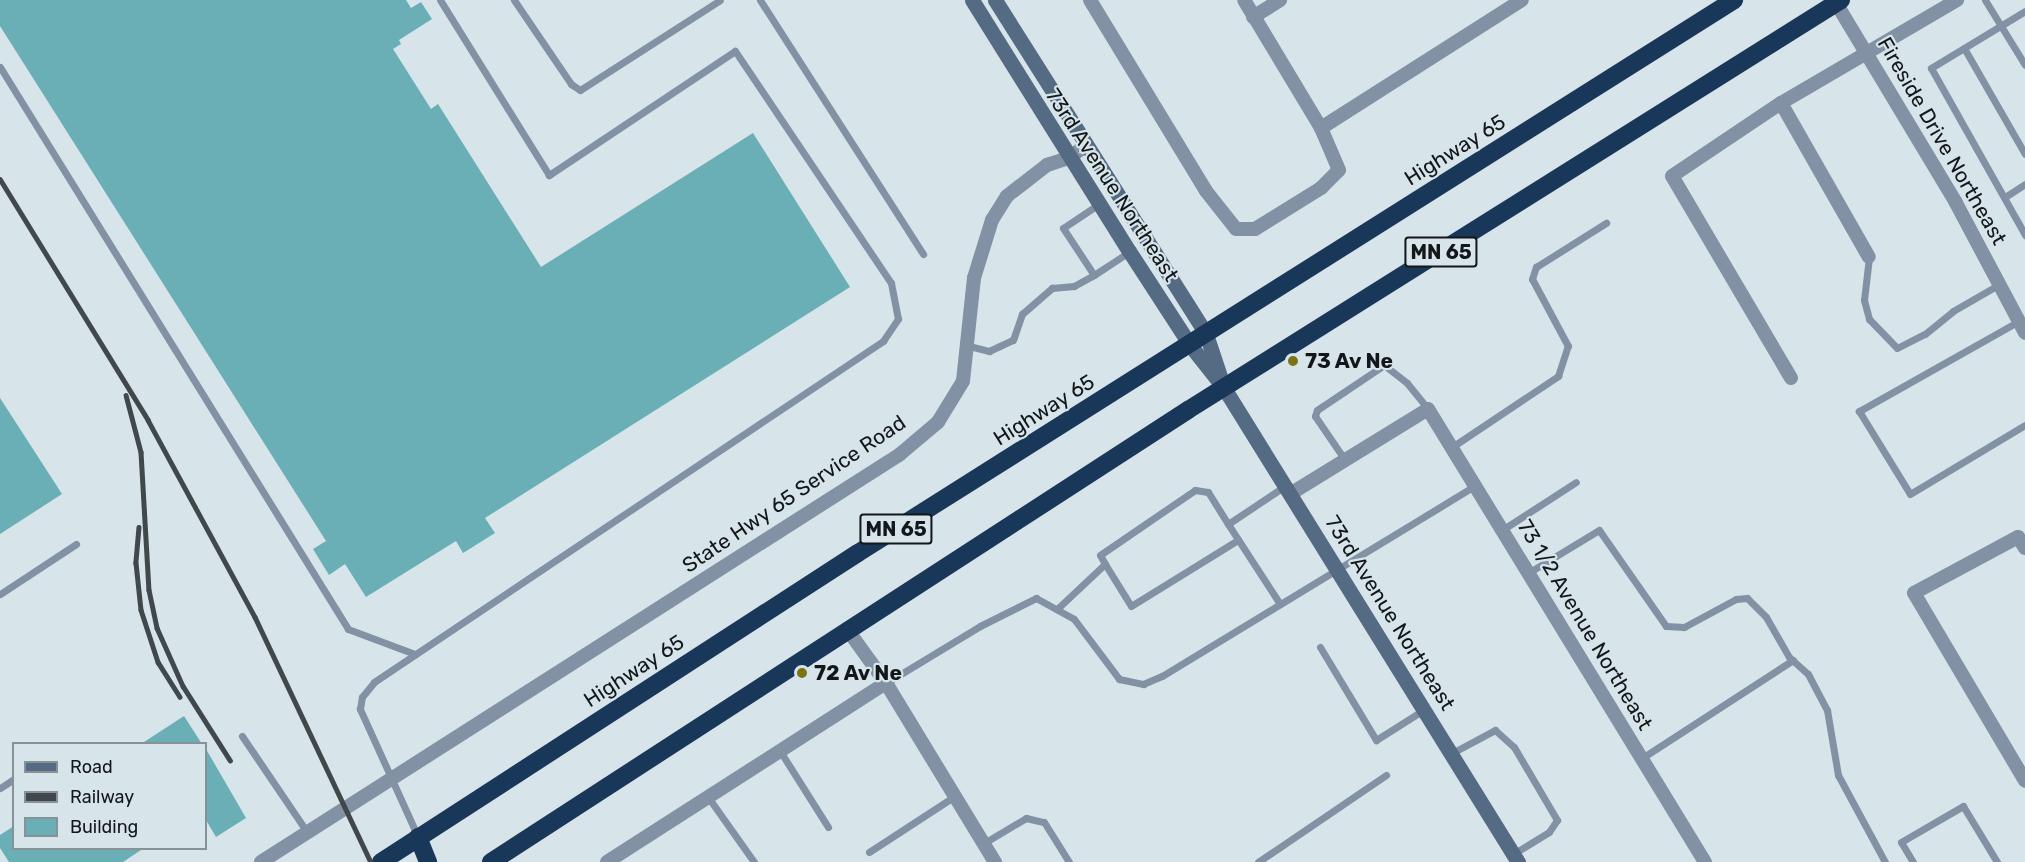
<!DOCTYPE html>
<style>
body{margin:0}
#map{position:relative;width:2025px;height:862px;overflow:hidden;background:#d7e4ea;font-family:Rubik,sans-serif}
div>[style]{position:absolute}
.building>*{inset:0;background:#6aafb5}
.lane>*{height:7px;margin:-3.5px;padding:0 3.5px;transform-origin:3.5px;border-radius:3.5px;background:#8291a3}
.street>*{height:14px;margin:-7px;padding:0 7px;transform-origin:7px;border-radius:7px;background:#8291a3}
.secondary>*{height:15px;margin:-7.5px;padding:0 7.5px;transform-origin:7.5px;border-radius:7.5px;background:#556a83}
.highway>*{height:18px;margin:-9px;padding:0 9px;transform-origin:9px;border-radius:9px;background:#193759}
.rail>*{height:4.5px;margin:-2.25px;padding:0 2.25px;transform-origin:2.25px;border-radius:2.25px;background:#41484b}
.dots>*{width:16px;height:16px;translate:-50% -50%;box-sizing:border-box;border:3px solid #d7e4ea;border-radius:50%}
span{translate:-50% -50%;white-space:nowrap;text-align:center;line-height:1.15;-webkit-text-stroke:4.5px #d7e4ea;paint-order:stroke}
.shield-label span{padding:2px 4px;background:#d7e4ea;border:2px solid;border-radius:4px;-webkit-text-stroke-width:0}
.shield-label{font-size:20px;color:#121719;font-weight:700}
.street-label{font-size:21px;color:#121719}
.poi-label{font-size:21px;color:#121719;font-weight:700}
.left{translate:0 -50%;text-align:left}
.legend{position:absolute;left:12px;top:742px;width:195px;height:108px;box-sizing:border-box;background:#d7e4ea;border:2px solid #889296;margin:0;padding:8px 10px;list-style:none;font-size:18px;color:#121719}
.legend li{display:flex;align-items:center;gap:12px;height:30px}
.legend b{width:30px;border:2px solid #889296}
</style>
<div id="map">
<div class="building">
<i style="clip-path:polygon(0 0,406px 0,411px 8px,421px 2px,432px 19px,399px 40px,401px 44px,393px 49px,431px 109px,438px 104px,541px 267px,753px 133px,850px 287px,485px 518px,495px 533px,463px 553px,456px 541px,366px 597px,345px 564px,329px 575px,313px 549px,326px 541px,0 26px)"></i>
<i style="clip-path:polygon(0 398px,62px 494px,0 534px)"></i>
<i style="clip-path:polygon(184px 716px,202px 744px,141px 744px)"></i>
<i style="clip-path:polygon(206px 749px,246px 818px,216px 837px,206px 820px)"></i>
<i style="clip-path:polygon(14px 826px,14px 848px,144px 848px,123px 862px,9px 862px,0 848px,0 835px)"></i>
</div>
<div class="lane">
<i style="left:514px;top:0;width:102px;rotate:55.8deg"></i>
<i style="left:571px;top:84px;width:11px;rotate:34deg"></i>
<i style="left:580px;top:90px;width:166px;rotate:-32.7deg"></i>
<i style="left:760px;top:0;width:302px;rotate:57.3deg"></i>
<i style="left:1985px;top:0;width:76px;rotate:58.4deg"></i>
<i style="left:2025px;top:11px;width:110px;rotate:148.8deg"></i>
<i style="left:1931px;top:68px;width:192px;rotate:60.6deg"></i>
<i style="left:1964px;top:48px;width:122px;rotate:60.1deg"></i>
<i style="left:0;top:67px;width:661px;rotate:58.23deg"></i>
<i style="left:348px;top:629px;width:72px;rotate:20.5deg"></i>
<i style="left:2005px;top:197px;width:24px;rotate:-33deg"></i>
<i style="left:1099px;top:204px;width:43px;rotate:146.3deg"></i>
<i style="left:1063px;top:228px;width:56px;rotate:56.6deg"></i>
<i style="left:1094px;top:275px;width:42px;rotate:-33.3deg"></i>
<i style="left:1869px;top:257px;width:43px;rotate:96.6deg"></i>
<i style="left:1864px;top:300px;width:20px;rotate:75deg"></i>
<i style="left:1869px;top:319px;width:40px;rotate:46deg"></i>
<i style="left:1897px;top:348px;width:31px;rotate:-27deg"></i>
<i style="left:1925px;top:334px;width:36px;rotate:-39deg"></i>
<i style="left:1953px;top:311px;width:54px;rotate:-29.9deg"></i>
<i style="left:2019px;top:321px;width:184px;rotate:150.6deg"></i>
<i style="left:1859px;top:411px;width:97px;rotate:58.4deg"></i>
<i style="left:1910px;top:494px;width:134px;rotate:-31deg"></i>
<i style="left:969px;top:346px;width:21px;rotate:14deg"></i>
<i style="left:989px;top:351px;width:26px;rotate:-25deg"></i>
<i style="left:1013px;top:340px;width:28px;rotate:-71deg"></i>
<i style="left:1022px;top:314px;width:40px;rotate:-41deg"></i>
<i style="left:1052px;top:288px;width:22px;rotate:-5deg"></i>
<i style="left:1074px;top:286px;width:23px;rotate:-29deg"></i>
<i style="left:1452px;top:447px;width:128px;rotate:-33.8deg"></i>
<i style="left:1558px;top:376px;width:32px;rotate:-72deg"></i>
<i style="left:1568px;top:346px;width:76px;rotate:-118.2deg"></i>
<i style="left:1532px;top:279px;width:13px;rotate:-72deg"></i>
<i style="left:1536px;top:267px;width:83px;rotate:-32.2deg"></i>
<i style="left:1345px;top:460px;width:53px;rotate:-124.3deg"></i>
<i style="left:1315px;top:416px;width:6px;rotate:-72deg"></i>
<i style="left:1317px;top:410px;width:81px;rotate:-33.9deg"></i>
<i style="left:1384px;top:365px;width:29px;rotate:38deg"></i>
<i style="left:1407px;top:383px;width:33px;rotate:51deg"></i>
<i style="left:1502px;top:530px;width:88px;rotate:-33deg"></i>
<i style="left:1105px;top:564px;width:49px;rotate:58.2deg"></i>
<i style="left:1131px;top:606px;width:126px;rotate:-31.7deg"></i>
<i style="left:1528px;top:573px;width:83px;rotate:-31.2deg"></i>
<i style="left:1599px;top:530px;width:117px;rotate:55.1deg"></i>
<i style="left:1666px;top:626px;width:18px;rotate:3deg"></i>
<i style="left:1684px;top:627px;width:59px;rotate:-28.3deg"></i>
<i style="left:1736px;top:599px;width:11px;rotate:-5deg"></i>
<i style="left:1747px;top:598px;width:27px;rotate:45deg"></i>
<i style="left:1766px;top:617px;width:46px;rotate:60.1deg"></i>
<i style="left:1789px;top:657px;width:25px;rotate:42deg"></i>
<i style="left:1808px;top:674px;width:41px;rotate:62.2deg"></i>
<i style="left:1827px;top:710px;width:66px;rotate:80.4deg"></i>
<i style="left:1838px;top:775px;width:99px;rotate:61.6deg"></i>
<i style="left:0;top:594px;width:91px;rotate:-33.3deg"></i>
<i style="left:1280px;top:604px;width:95px;rotate:-123deg"></i>
<i style="left:1228px;top:524px;width:69px;rotate:-33.7deg"></i>
<i style="left:1057px;top:609px;width:66px;rotate:-43.2deg"></i>
<i style="left:1105px;top:564px;width:10px;rotate:-119deg"></i>
<i style="left:1100px;top:555px;width:115px;rotate:-34.4deg"></i>
<i style="left:1195px;top:490px;width:13px;rotate:9deg"></i>
<i style="left:1208px;top:492px;width:38px;rotate:58deg"></i>
<i style="left:1320px;top:647px;width:109px;rotate:58.9deg"></i>
<i style="left:1376px;top:740px;width:58px;rotate:-32.3deg"></i>
<i style="left:886px;top:683px;width:110px;rotate:-31.2deg"></i>
<i style="left:980px;top:626px;width:63px;rotate:-26.6deg"></i>
<i style="left:1036px;top:598px;width:43px;rotate:28.9deg"></i>
<i style="left:1074px;top:619px;width:75px;rotate:53.1deg"></i>
<i style="left:1119px;top:679px;width:25px;rotate:12deg"></i>
<i style="left:1143px;top:684px;width:21px;rotate:-23deg"></i>
<i style="left:1162px;top:676px;width:366px;rotate:-31.3deg"></i>
<i style="left:242px;top:736px;width:116px;rotate:55.9deg"></i>
<i style="left:780px;top:751px;width:90px;rotate:57.7deg"></i>
<i style="left:1452px;top:753px;width:49px;rotate:-28.1deg"></i>
<i style="left:1495px;top:730px;width:25px;rotate:42deg"></i>
<i style="left:1514px;top:747px;width:85px;rotate:59.5deg"></i>
<i style="left:1557px;top:820px;width:14px;rotate:124deg"></i>
<i style="left:1549px;top:832px;width:42px;rotate:148.6deg"></i>
<i style="left:1642px;top:758px;width:180px;rotate:-33deg"></i>
<i style="left:0;top:788px;width:17px;rotate:-33deg"></i>
<i style="left:708px;top:797px;width:80px;rotate:54.7deg"></i>
<i style="left:418px;top:837px;width:141px;rotate:-114.4deg"></i>
<i style="left:360px;top:709px;width:12px;rotate:-81deg"></i>
<i style="left:362px;top:697px;width:19px;rotate:-51deg"></i>
<i style="left:374px;top:682px;width:613px;rotate:-33.82deg"></i>
<i style="left:883px;top:341px;width:27px;rotate:-56deg"></i>
<i style="left:898px;top:319px;width:37px;rotate:-101deg"></i>
<i style="left:891px;top:283px;width:280px;rotate:-123.9deg"></i>
<i style="left:735px;top:51px;width:224px;rotate:146.3deg"></i>
<i style="left:549px;top:175px;width:206px;rotate:-121.9deg"></i>
<i style="left:984px;top:843px;width:49px;rotate:-30.8deg"></i>
<i style="left:1026px;top:818px;width:18px;rotate:13deg"></i>
<i style="left:1044px;top:822px;width:47px;rotate:58deg"></i>
<i style="left:869px;top:852px;width:103px;rotate:-33.1deg"></i>
<i style="left:1258px;top:862px;width:155px;rotate:-34.2deg"></i>
<i style="left:1913px;top:862px;width:23px;rotate:-121deg"></i>
<i style="left:1901px;top:842px;width:72px;rotate:-30.1deg"></i>
<i style="left:1963px;top:806px;width:66px;rotate:58.7deg"></i>
</div>
<div class="street">
<i style="left:1090px;top:0;width:223px;rotate:58.7deg"></i>
<i style="left:1206px;top:191px;width:48px;rotate:51.7deg"></i>
<i style="left:1236px;top:229px;width:19px"></i>
<i style="left:1255px;top:229px;width:78px;rotate:-31.8deg"></i>
<i style="left:1321px;top:188px;width:25px;rotate:-45deg"></i>
<i style="left:1339px;top:170px;width:46px;rotate:-113.2deg"></i>
<i style="left:1321px;top:128px;width:149px;rotate:-121deg"></i>
<i style="left:1836px;top:3px;width:233px;rotate:59deg"></i>
<i style="left:1956px;top:203px;width:147px;rotate:62deg"></i>
<i style="left:1253px;top:17px;width:32px;rotate:-32deg"></i>
<i style="left:1781px;top:103px;width:177px;rotate:60.3deg"></i>
<i style="left:1321px;top:128px;width:238px;rotate:-32.5deg"></i>
<i style="left:1791px;top:378px;width:234px;rotate:-120.5deg"></i>
<i style="left:1672px;top:176px;width:131px;rotate:-33.8deg"></i>
<i style="left:1781px;top:103px;width:204px;rotate:-30.3deg"></i>
<i style="left:1290px;top:494px;width:162px;rotate:-31.6deg"></i>
<i style="left:1428px;top:409px;width:531px;rotate:58.56deg"></i>
<i style="left:2025px;top:548px;width:13px;rotate:-122deg"></i>
<i style="left:2018px;top:537px;width:118px;rotate:151.7deg"></i>
<i style="left:1914px;top:593px;width:218px;rotate:59.4deg"></i>
<i style="left:847px;top:629px;width:67px;rotate:54.2deg"></i>
<i style="left:886px;top:683px;width:210px;rotate:58.7deg"></i>
<i style="left:261px;top:862px;width:757px;rotate:-32.54deg"></i>
<i style="left:899px;top:455px;width:51px;rotate:-40.2deg"></i>
<i style="left:938px;top:422px;width:48px;rotate:-58.6deg"></i>
<i style="left:963px;top:381px;width:104px;rotate:-83.9deg"></i>
<i style="left:974px;top:278px;width:61px;rotate:-72.8deg"></i>
<i style="left:992px;top:220px;width:28px;rotate:-58deg"></i>
<i style="left:1007px;top:196px;width:51px;rotate:-37.8deg"></i>
<i style="left:1047px;top:165px;width:23px;rotate:-18deg"></i>
<i style="left:1069px;top:158px;width:20px;rotate:-37deg"></i>
<i style="left:607px;top:862px;width:331px;rotate:-32.7deg"></i>
</div>
<div class="secondary">
<i style="left:972px;top:0;width:296px;rotate:58deg"></i>
<i style="left:1129px;top:251px;width:112px;rotate:57deg"></i>
<i style="left:1190px;top:345px;width:55px;rotate:51.7deg"></i>
<i style="left:1224px;top:388px;width:558px;rotate:58.19deg"></i>
<i style="left:995px;top:0;width:395px;rotate:57.7deg"></i>
<i style="left:1206px;top:334px;width:44px;rotate:71.6deg"></i>
</div>
<div class="highway">
<i style="left:418px;top:837px;width:27px;rotate:68deg"></i>
<i style="left:381px;top:862px;width:568px;rotate:-32.94deg"></i>
<i style="left:858px;top:553px;width:1036px;rotate:-32.26deg"></i>
<i style="left:491px;top:862px;width:831px;rotate:-32.96deg"></i>
<i style="left:1188px;top:410px;width:771px;rotate:-32.12deg"></i>
</div>
<div class="rail">
<i style="left:0;top:179px;width:283px;rotate:58.4deg"></i>
<i style="left:148px;top:420px;width:224px;rotate:61.5deg"></i>
<i style="left:255px;top:617px;width:271px;rotate:64.7deg"></i>
<i style="left:126px;top:395px;width:59px;rotate:75.3deg"></i>
<i style="left:141px;top:452px;width:138px;rotate:86.7deg"></i>
<i style="left:149px;top:590px;width:39px;rotate:78deg"></i>
<i style="left:157px;top:628px;width:64px;rotate:65.9deg"></i>
<i style="left:183px;top:686px;width:88px;rotate:57.6deg"></i>
<i style="left:139px;top:527px;width:36px;rotate:95deg"></i>
<i style="left:136px;top:563px;width:47px;rotate:83.9deg"></i>
<i style="left:141px;top:610px;width:55px;rotate:71.9deg"></i>
<i style="left:158px;top:662px;width:41px;rotate:57.8deg"></i>
</div>
<div class="dots">
<i style="left:1293px;top:361px;background:#7c7315"></i>
<i style="left:802px;top:673px;background:#7c7315"></i>
</div>
<div class="shield-label">
<span style="left:1441px;top:252px">MN 65</span>
<span style="left:896px;top:529px">MN 65</span>
</div>
<div class="street-label">
<span style="left:1942px;top:141px;rotate:60deg">Fireside Drive Northeast</span>
<span style="left:1455px;top:150px;rotate:-32deg">Highway 65</span>
<span style="left:1112px;top:185px;rotate:57deg">73rd Avenue Northeast</span>
<span style="left:1044px;top:410px;rotate:-32deg">Highway 65</span>
<span style="left:794px;top:494px;rotate:-34deg">State Hwy 65 Service Road</span>
<span style="left:1390px;top:613px;rotate:58deg">73rd Avenue Northeast</span>
<span style="left:1585px;top:625px;rotate:59deg">73 1/2 Avenue Northeast</span>
<span style="left:634px;top:671px;rotate:-33deg">Highway 65</span>
</div>
<div class="poi-label">
<span class="left" style="left:1305px;top:361px">73 Av Ne</span>
<span class="left" style="left:814px;top:673px">72 Av Ne</span>
</div>
<ul class="legend">
<li><b style="height:8px;background:#556a83"></b>Road</li>
<li><b style="height:8px;background:#41484b"></b>Railway</li>
<li><b style="height:16px;background:#6aafb5"></b>Building</li>
</ul>
</div>
